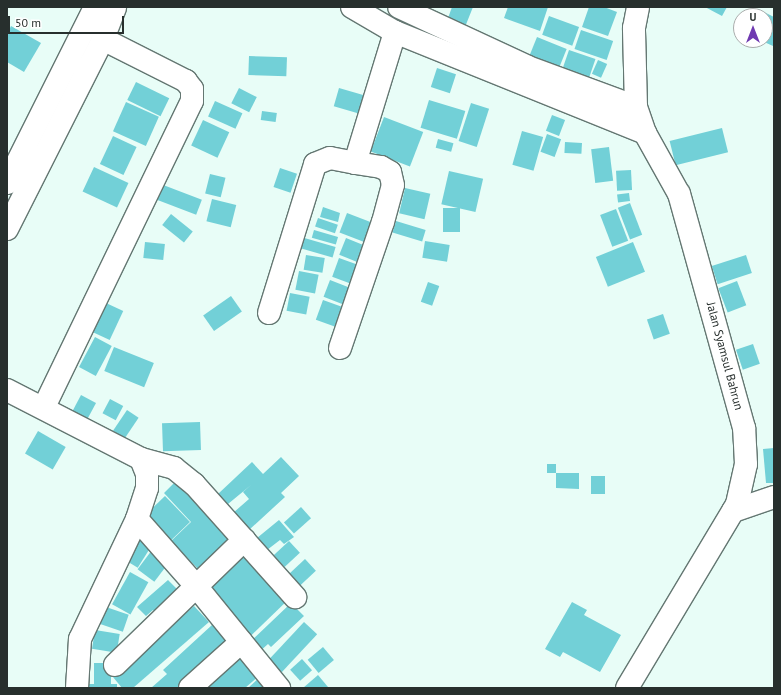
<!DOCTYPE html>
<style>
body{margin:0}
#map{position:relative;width:781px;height:695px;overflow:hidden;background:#e8fdf7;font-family:"PT Sans",sans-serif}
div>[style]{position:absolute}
.building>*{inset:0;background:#72d0d7;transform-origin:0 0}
.roads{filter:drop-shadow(1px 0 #647772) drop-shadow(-1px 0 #647772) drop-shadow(0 1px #647772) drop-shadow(0 -1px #647772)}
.minor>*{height:22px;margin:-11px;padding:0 11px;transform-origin:11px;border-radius:11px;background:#fff}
span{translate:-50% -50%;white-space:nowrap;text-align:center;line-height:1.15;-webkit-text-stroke:3px #fff;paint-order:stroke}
.street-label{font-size:12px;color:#272f2d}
.frame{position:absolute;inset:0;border:8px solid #272f2d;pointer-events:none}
.north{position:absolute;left:733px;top:8px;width:40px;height:40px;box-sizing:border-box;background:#fff;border:1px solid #a9acab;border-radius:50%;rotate:0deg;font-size:11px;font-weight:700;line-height:16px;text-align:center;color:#272f2d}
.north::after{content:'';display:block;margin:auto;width:14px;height:18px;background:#6f3ab1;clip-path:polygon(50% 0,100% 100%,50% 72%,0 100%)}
.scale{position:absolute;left:8px;top:16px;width:116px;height:18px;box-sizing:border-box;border:2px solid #272f2d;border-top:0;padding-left:5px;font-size:12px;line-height:14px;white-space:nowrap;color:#272f2d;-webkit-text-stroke:3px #fff;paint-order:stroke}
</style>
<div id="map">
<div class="building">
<i style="clip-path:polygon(452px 7px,473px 7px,465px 27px,447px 21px)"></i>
<i style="clip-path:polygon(508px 7px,548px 7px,540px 31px,504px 18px)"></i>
<i style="clip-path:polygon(589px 7px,604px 7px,617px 12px,608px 36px,582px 27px)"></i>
<i style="clip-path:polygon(705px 7px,727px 7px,722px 16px)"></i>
<i style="clip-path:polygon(758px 9px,774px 17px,773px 46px,760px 40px,765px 40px,765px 16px,754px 16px)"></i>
<i style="left:549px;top:16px;width:32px;height:20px;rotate:20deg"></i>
<i style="clip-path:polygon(11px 26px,41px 43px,24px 72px,7px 62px,7px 34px)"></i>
<i style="left:581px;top:30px;width:34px;height:20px;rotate:19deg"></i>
<i style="left:537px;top:37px;width:32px;height:25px;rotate:22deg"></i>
<i style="left:569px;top:50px;width:28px;height:26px;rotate:19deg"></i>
<i style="left:249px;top:56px;width:38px;height:19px;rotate:2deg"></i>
<i style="left:598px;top:60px;width:10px;height:15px;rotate:24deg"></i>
<i style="left:437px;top:68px;width:20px;height:20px;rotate:18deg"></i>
<i style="left:136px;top:82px;width:37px;height:20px;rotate:26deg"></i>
<i style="left:239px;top:88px;width:20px;height:17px;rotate:27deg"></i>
<i style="left:339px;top:88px;width:26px;height:19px;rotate:16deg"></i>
<i style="left:429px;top:100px;width:38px;height:29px;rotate:17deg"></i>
<i style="left:215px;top:101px;width:30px;height:17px;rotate:24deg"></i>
<i style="left:126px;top:102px;width:36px;height:32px;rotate:24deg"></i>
<i style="left:471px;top:103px;width:19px;height:40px;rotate:18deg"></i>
<i style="left:262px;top:111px;width:15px;height:9px;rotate:8deg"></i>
<i style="left:552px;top:115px;width:14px;height:17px;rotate:21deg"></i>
<i style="left:384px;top:117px;width:42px;height:37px;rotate:21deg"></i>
<i style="left:203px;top:120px;width:29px;height:28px;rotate:25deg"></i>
<i style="left:722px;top:128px;width:25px;height:54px;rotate:76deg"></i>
<i style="left:522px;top:131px;width:22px;height:35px;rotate:16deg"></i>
<i style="left:547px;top:134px;width:15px;height:19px;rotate:20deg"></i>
<i style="left:113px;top:136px;width:26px;height:31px;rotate:25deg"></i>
<i style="left:438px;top:139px;width:16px;height:9px;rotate:15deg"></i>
<i style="left:565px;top:142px;width:17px;height:11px;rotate:3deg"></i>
<i style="left:609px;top:147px;width:34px;height:18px;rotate:83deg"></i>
<i style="left:94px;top:167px;width:38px;height:27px;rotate:25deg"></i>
<i style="left:280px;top:168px;width:18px;height:20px;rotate:19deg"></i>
<i style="left:631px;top:170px;width:20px;height:15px;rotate:87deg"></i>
<i style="left:449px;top:171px;width:35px;height:34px;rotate:13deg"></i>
<i style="left:210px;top:174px;width:16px;height:20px;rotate:14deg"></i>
<i style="left:158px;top:183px;width:47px;height:16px;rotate:21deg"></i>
<i style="left:405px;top:188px;width:26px;height:26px;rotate:13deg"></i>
<i style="left:629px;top:193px;width:8px;height:12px;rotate:83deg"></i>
<i style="left:212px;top:199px;width:25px;height:23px;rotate:14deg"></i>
<i style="left:630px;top:203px;width:34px;height:13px;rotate:69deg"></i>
<i style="clip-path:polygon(323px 207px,340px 213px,338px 222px,320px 217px)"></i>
<i style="left:443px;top:208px;width:17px;height:24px"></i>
<i style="left:616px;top:209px;width:34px;height:17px;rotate:69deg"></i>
<i style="left:347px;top:213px;width:30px;height:21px;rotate:21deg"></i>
<i style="left:171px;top:214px;width:28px;height:14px;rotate:39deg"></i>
<i style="left:318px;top:218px;width:21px;height:9px;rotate:19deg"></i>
<i style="left:396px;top:221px;width:31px;height:12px;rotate:17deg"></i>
<i style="left:314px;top:230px;width:25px;height:8px;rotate:16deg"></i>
<i style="left:301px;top:237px;width:36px;height:11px;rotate:16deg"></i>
<i style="left:346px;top:238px;width:22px;height:18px;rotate:22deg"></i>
<i style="left:425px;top:241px;width:25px;height:17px;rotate:9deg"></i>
<i style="left:145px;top:242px;width:20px;height:16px;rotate:6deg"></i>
<i style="left:633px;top:242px;width:32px;height:40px;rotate:68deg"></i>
<i style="left:306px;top:255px;width:19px;height:15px;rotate:9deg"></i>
<i style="left:746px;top:255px;width:19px;height:36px;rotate:72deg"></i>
<i style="left:339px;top:258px;width:20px;height:20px;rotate:20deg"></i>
<i style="left:299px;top:271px;width:20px;height:19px;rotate:11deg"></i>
<i style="left:330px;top:280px;width:22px;height:18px;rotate:21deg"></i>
<i style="left:737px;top:281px;width:26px;height:20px;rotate:69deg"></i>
<i style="left:428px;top:282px;width:12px;height:21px;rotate:20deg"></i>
<i style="left:290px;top:293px;width:20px;height:18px;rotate:11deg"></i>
<i style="left:231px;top:296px;width:19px;height:34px;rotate:55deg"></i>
<i style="left:323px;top:300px;width:20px;height:21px;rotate:20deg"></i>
<i style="left:106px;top:303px;width:19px;height:32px;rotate:25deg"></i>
<i style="left:663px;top:314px;width:21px;height:17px;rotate:71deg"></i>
<i style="left:95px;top:337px;width:19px;height:34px;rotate:28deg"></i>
<i style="left:753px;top:344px;width:21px;height:18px;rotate:71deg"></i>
<i style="left:114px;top:347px;width:43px;height:26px;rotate:22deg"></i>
<i style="left:81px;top:395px;width:17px;height:18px;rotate:28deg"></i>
<i style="left:110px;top:399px;width:15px;height:16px;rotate:28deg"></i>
<i style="left:127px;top:410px;width:14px;height:25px;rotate:34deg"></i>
<i style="left:200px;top:422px;width:28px;height:38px;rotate:88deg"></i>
<i style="left:38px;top:431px;width:32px;height:26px;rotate:30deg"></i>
<i style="clip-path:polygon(774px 448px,774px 483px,766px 483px,763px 449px)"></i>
<i style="clip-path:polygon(281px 457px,299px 476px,281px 493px,285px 497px,249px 530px,233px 513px,249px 499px,243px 492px,251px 485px,228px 504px,218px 494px,252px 462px,263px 474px)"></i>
<i style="clip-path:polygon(547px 464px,556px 464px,556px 473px,579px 473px,579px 489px,556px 488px,556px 473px,547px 473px)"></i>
<i style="left:591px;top:476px;width:14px;height:18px"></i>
<i style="clip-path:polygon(177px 480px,239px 541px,204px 575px,171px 541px,191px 522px,164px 493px)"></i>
<i style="left:165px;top:496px;width:36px;height:35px;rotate:46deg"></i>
<i style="left:301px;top:507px;width:15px;height:23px;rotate:48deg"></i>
<i style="clip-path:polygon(279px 520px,294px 537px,284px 544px,280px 540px,267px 550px,257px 538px)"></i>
<i style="left:141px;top:538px;width:13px;height:27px;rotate:32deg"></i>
<i style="left:289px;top:541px;width:16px;height:21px;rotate:47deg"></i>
<i style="left:155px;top:546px;width:21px;height:29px;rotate:37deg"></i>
<i style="left:243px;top:553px;width:65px;height:54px;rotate:46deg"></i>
<i style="left:305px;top:559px;width:16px;height:23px;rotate:47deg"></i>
<i style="left:130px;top:572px;width:21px;height:37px;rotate:29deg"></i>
<i style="clip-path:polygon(168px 580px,181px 593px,158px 615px,153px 610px,146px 616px,137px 607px)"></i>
<i style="clip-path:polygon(572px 602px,587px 610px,584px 615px,621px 635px,600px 672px,563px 652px,560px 657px,545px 649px)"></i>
<i style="clip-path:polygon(291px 603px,304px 616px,271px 647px,268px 644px,258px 653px,248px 644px)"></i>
<i style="clip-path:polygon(194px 606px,209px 622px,133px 688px,122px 688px,113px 677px)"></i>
<i style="left:106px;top:607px;width:24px;height:18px;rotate:19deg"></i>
<i style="left:304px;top:622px;width:18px;height:52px;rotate:43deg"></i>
<i style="clip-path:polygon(212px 625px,227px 642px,182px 688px,151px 688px,167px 674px,163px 670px)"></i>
<i style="left:95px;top:630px;width:25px;height:19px;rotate:9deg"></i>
<i style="left:323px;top:647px;width:17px;height:20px;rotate:50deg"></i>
<i style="clip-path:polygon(241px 654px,259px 676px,245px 688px,200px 688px)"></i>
<i style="left:302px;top:659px;width:15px;height:16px;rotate:48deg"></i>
<i style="clip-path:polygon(94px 663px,111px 663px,111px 684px,117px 684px,117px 688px,85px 688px,85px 684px,94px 684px)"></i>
<i style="clip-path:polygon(318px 675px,328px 687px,303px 688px)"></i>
<i style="clip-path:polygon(260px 677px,271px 688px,248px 688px)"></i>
</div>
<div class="roads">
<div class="minor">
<i style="left:352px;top:7px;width:50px;rotate:30.2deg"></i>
<i style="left:395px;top:32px;width:270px;rotate:22deg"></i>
<i style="left:399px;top:7px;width:142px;rotate:24.9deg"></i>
<i style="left:528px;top:67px;width:115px;rotate:20.3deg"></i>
<i style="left:7px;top:183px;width:197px;rotate:-63.4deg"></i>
<i style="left:7px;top:229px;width:213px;rotate:-63.2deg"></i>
<i style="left:103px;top:39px;width:34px;rotate:-69deg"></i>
<i style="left:269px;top:313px;width:156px;rotate:-72.8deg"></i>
<i style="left:315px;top:164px;width:16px;rotate:-22deg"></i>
<i style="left:330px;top:158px;width:25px;rotate:11deg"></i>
<i style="left:340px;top:348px;width:133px;rotate:-71.2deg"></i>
<i style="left:383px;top:222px;width:38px;rotate:-75deg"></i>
<i style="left:393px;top:185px;width:13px;rotate:-103deg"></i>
<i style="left:390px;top:172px;width:10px;rotate:-151deg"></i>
<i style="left:381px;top:167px;width:26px;rotate:-171deg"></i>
<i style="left:355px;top:163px;width:137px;rotate:-73deg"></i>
<i style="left:7px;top:390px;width:151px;rotate:27.2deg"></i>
<i style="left:141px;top:459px;width:16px;rotate:68deg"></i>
<i style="left:147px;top:474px;width:14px;rotate:90deg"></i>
<i style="left:147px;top:488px;width:33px;rotate:108deg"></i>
<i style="left:137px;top:519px;width:133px;rotate:115.4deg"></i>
<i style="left:80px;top:639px;width:49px;rotate:93.5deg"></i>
<i style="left:44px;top:407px;width:340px;rotate:-64.2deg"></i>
<i style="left:192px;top:101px;width:12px;rotate:-90deg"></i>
<i style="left:192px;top:89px;width:10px;rotate:-127deg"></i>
<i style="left:186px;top:81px;width:93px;rotate:-153.2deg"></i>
<i style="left:141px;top:459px;width:34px;rotate:15deg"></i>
<i style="left:174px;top:468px;width:26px;rotate:39deg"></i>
<i style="left:194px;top:484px;width:152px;rotate:48.2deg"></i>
<i style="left:733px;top:511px;width:43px;rotate:-18.9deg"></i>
<i style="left:137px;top:519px;width:89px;rotate:48.6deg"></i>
<i style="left:196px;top:586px;width:132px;rotate:50.9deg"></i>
<i style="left:115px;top:665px;width:180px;rotate:-44.1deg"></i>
<i style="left:190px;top:688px;width:69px;rotate:-42deg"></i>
<i style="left:627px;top:688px;width:214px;rotate:-59.1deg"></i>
<i style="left:737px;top:504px;width:41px;rotate:-77.3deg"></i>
<i style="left:746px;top:464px;width:36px;rotate:-93deg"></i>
<i style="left:744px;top:428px;width:243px;rotate:-105.5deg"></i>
<i style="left:679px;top:194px;width:70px;rotate:-119.1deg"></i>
<i style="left:645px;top:133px;width:28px;rotate:-109deg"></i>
<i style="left:636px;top:107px;width:79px;rotate:-91.5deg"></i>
<i style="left:634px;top:28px;width:21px;rotate:-79deg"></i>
</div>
</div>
<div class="street-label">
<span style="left:725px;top:356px;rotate:75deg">Jalan Syamsul Bahrun</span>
</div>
<div class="frame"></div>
<div class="north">U</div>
<div class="scale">50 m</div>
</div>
